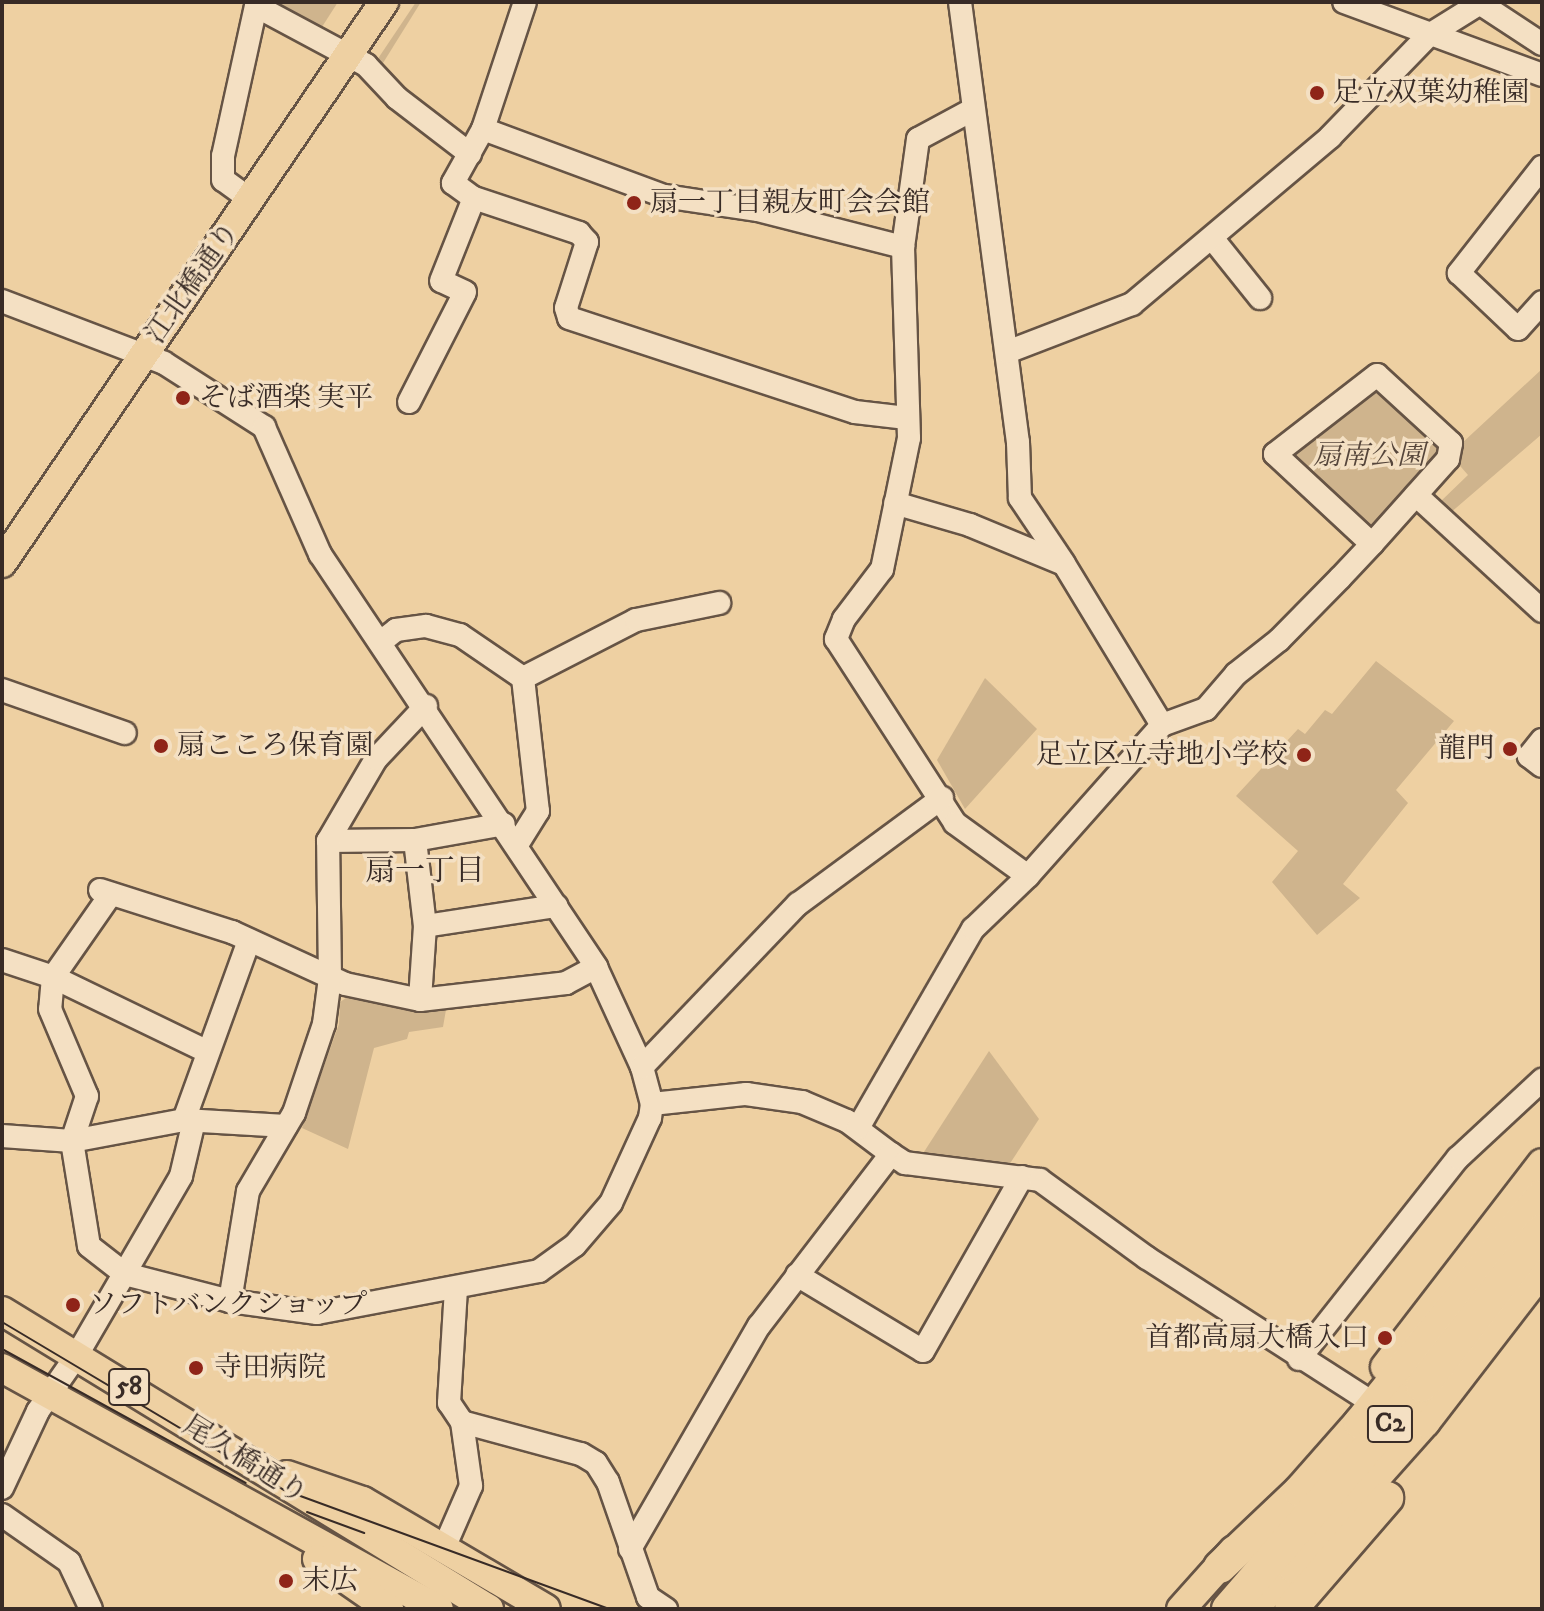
<!DOCTYPE html>
<meta charset="utf-8">
<style>
body{margin:0}
#map{position:relative;width:1544px;height:1611px;overflow:hidden;background:#eed0a2;font-family:"IM FELL DW Pica","Noto Serif JP",serif}
div>[style]{position:absolute}
.green>*{inset:0;background:#cfb48d}
.roads{filter:drop-shadow(2px 0 #665445) drop-shadow(-2px 0 #665445) drop-shadow(0 2px #665445) drop-shadow(0 -2px #665445)}
.minor>*{height:22px;margin:-11px;padding:0 11px;transform-origin:11px;border-radius:11px;background:#f4e0c3}
.major>*{height:28px;margin:-14px;padding:0 14px;transform-origin:14px;border-radius:14px;background:#eed0a2}
.highway>*{height:32px;margin:-16px;padding:0 16px;transform-origin:16px;border-radius:16px;background:#eed0a2}
.tram>*{height:2px;margin:-1px;padding:0 1px;transform-origin:1px;border-radius:1px;background:#382b26}
.dots>*{width:22px;height:22px;translate:-50% -50%;box-sizing:border-box;border:4px solid #f4e0c3;border-radius:50%}
span{translate:-50% -50%;white-space:nowrap;text-align:center;line-height:1.15;-webkit-text-stroke:7px #f4e0c3;paint-order:stroke}
.shield-label span{padding:2px 6px;background:#f4e0c3;border:2px solid;border-radius:6px;-webkit-text-stroke-width:0}
.shield-label{font-size:26px;color:#382b26;font-weight:700}
.poi-label{font-size:28px;color:#382b26}
.left{translate:0 -50%;text-align:left}
.right{translate:-100% -50%;text-align:right}
.street-label{font-size:28px;color:#382b26}
.park-label{font-size:28px;color:#56463b;font-style:italic}
.neighbourhood-label{font-size:30px;color:#382b26}
.frame{position:absolute;inset:0;border:4px solid #382b26;pointer-events:none}
</style>
<div id="map">
<div class="green">
<i style="clip-path:polygon(268px 2px,338px 2px,320px 30px)"></i>
<i style="clip-path:polygon(416px 2px,421px 2px,383px 63px,375px 63px)"></i>
<i style="clip-path:polygon(1542px 369px,1542px 434px,1449px 514px,1439px 503px,1468px 475px,1454px 459px,1461px 444px)"></i>
<i style="clip-path:polygon(1373px 384px,1443px 449px,1372px 530px,1293px 459px,1292px 449px)"></i>
<i style="clip-path:polygon(1376px 661px,1454px 721px,1396px 790px,1408px 803px,1343px 884px,1360px 898px,1317px 935px,1272px 882px,1298px 851px,1236px 796px,1298px 729px,1305px 734px,1325px 710px,1332px 714px)"></i>
<i style="clip-path:polygon(985px 678px,1037px 729px,965px 809px,937px 760px)"></i>
<i style="clip-path:polygon(349px 996px,421px 1010px,447px 1004px,443px 1027px,409px 1032px,407px 1039px,374px 1048px,348px 1149px,302px 1128px,339px 1024px,340px 1002px)"></i>
<i style="clip-path:polygon(989px 1051px,1039px 1119px,1009px 1165px,922px 1155px)"></i>
</div>
<div class="roads">
<div class="minor">
<i style="left:525px;top:2px;width:134px;rotate:108.3deg"></i>
<i style="left:483px;top:129px;width:62px;rotate:119.1deg"></i>
<i style="left:453px;top:183px;width:26px;rotate:36deg"></i>
<i style="left:474px;top:198px;width:111px;rotate:18.4deg"></i>
<i style="left:579px;top:233px;width:12px;rotate:48deg"></i>
<i style="left:587px;top:242px;width:69px;rotate:107.7deg"></i>
<i style="left:566px;top:308px;width:10px;rotate:73deg"></i>
<i style="left:569px;top:318px;width:301px;rotate:18.2deg"></i>
<i style="left:855px;top:412px;width:52px;rotate:6.6deg"></i>
<i style="left:960px;top:2px;width:444px;rotate:82.5deg"></i>
<i style="left:1018px;top:442px;width:56px;rotate:88deg"></i>
<i style="left:1020px;top:498px;width:77px;rotate:56.1deg"></i>
<i style="left:1344px;top:2px;width:211px;rotate:20.2deg"></i>
<i style="left:1481px;top:4px;width:73px;rotate:33.3deg"></i>
<i style="left:256px;top:6px;width:125px;rotate:28.2deg"></i>
<i style="left:366px;top:65px;width:45px;rotate:46.8deg"></i>
<i style="left:397px;top:98px;width:92px;rotate:37.5deg"></i>
<i style="left:972px;top:110px;width:61px;rotate:151.8deg"></i>
<i style="left:918px;top:139px;width:109px;rotate:97.9deg"></i>
<i style="left:903px;top:247px;width:191px;rotate:88.2deg"></i>
<i style="left:909px;top:438px;width:134px;rotate:101.6deg"></i>
<i style="left:882px;top:569px;width:63px;rotate:127.2deg"></i>
<i style="left:844px;top:619px;width:22px;rotate:112deg"></i>
<i style="left:836px;top:639px;width:219px;rotate:57.1deg"></i>
<i style="left:955px;top:823px;width:90px;rotate:36deg"></i>
<i style="left:483px;top:129px;width:193px;rotate:20.3deg"></i>
<i style="left:664px;top:196px;width:95px;rotate:8.5deg"></i>
<i style="left:758px;top:210px;width:150px;rotate:14.3deg"></i>
<i style="left:1542px;top:167px;width:135px;rotate:128.1deg"></i>
<i style="left:1459px;top:273px;width:81px;rotate:43.5deg"></i>
<i style="left:1518px;top:329px;width:36px;rotate:-48deg"></i>
<i style="left:251px;top:200px;width:34px;rotate:-144deg"></i>
<i style="left:223px;top:180px;width:24px;rotate:-90deg"></i>
<i style="left:223px;top:156px;width:158px;rotate:-77.6deg"></i>
<i style="left:1212px;top:238px;width:77px;rotate:51.3deg"></i>
<i style="left:2px;top:301px;width:173px;rotate:20.9deg"></i>
<i style="left:164px;top:363px;width:119px;rotate:32.6deg"></i>
<i style="left:264px;top:427px;width:139px;rotate:66.2deg"></i>
<i style="left:320px;top:554px;width:497px;rotate:56.2deg"></i>
<i style="left:596px;top:967px;width:110px;rotate:65.3deg"></i>
<i style="left:642px;top:1067px;width:38px;rotate:75deg"></i>
<i style="left:652px;top:1104px;width:95px;rotate:-6.1deg"></i>
<i style="left:746px;top:1094px;width:57px;rotate:8.1deg"></i>
<i style="left:802px;top:1102px;width:49px;rotate:22.9deg"></i>
<i style="left:847px;top:1121px;width:55px;rotate:36.9deg"></i>
<i style="left:1007px;top:352px;width:134px;rotate:-21deg"></i>
<i style="left:1132px;top:304px;width:259px;rotate:-40.1deg"></i>
<i style="left:1330px;top:137px;width:142px;rotate:-45.9deg"></i>
<i style="left:1429px;top:35px;width:62px;rotate:-31.9deg"></i>
<i style="left:409px;top:402px;width:123px;rotate:-63deg"></i>
<i style="left:465px;top:292px;width:26px;rotate:-155deg"></i>
<i style="left:441px;top:281px;width:89px;rotate:-68.3deg"></i>
<i style="left:1416px;top:495px;width:171px;rotate:42.6deg"></i>
<i style="left:382px;top:641px;width:18px;rotate:-38deg"></i>
<i style="left:396px;top:630px;width:30px;rotate:-8deg"></i>
<i style="left:426px;top:626px;width:35px;rotate:15deg"></i>
<i style="left:460px;top:635px;width:76px;rotate:34.3deg"></i>
<i style="left:523px;top:678px;width:134px;rotate:83.6deg"></i>
<i style="left:538px;top:811px;width:39px;rotate:122deg"></i>
<i style="left:523px;top:678px;width:127px;rotate:-27.2deg"></i>
<i style="left:636px;top:620px;width:85px;rotate:-11.6deg"></i>
<i style="left:2px;top:690px;width:130px;rotate:19.3deg"></i>
<i style="left:1162px;top:725px;width:47px;rotate:-20deg"></i>
<i style="left:1206px;top:709px;width:46px;rotate:-49.4deg"></i>
<i style="left:1236px;top:674px;width:55px;rotate:-38.3deg"></i>
<i style="left:1279px;top:640px;width:87px;rotate:-45.5deg"></i>
<i style="left:1340px;top:578px;width:47px;rotate:-46.7deg"></i>
<i style="left:1372px;top:544px;width:114px;rotate:-48.2deg"></i>
<i style="left:1448px;top:459px;width:16px;rotate:-79deg"></i>
<i style="left:1451px;top:443px;width:100px;rotate:-137.4deg"></i>
<i style="left:1377px;top:375px;width:129px;rotate:142.2deg"></i>
<i style="left:1275px;top:454px;width:132px;rotate:42.9deg"></i>
<i style="left:1542px;top:740px;width:21px;rotate:129deg"></i>
<i style="left:1529px;top:756px;width:16px;rotate:38deg"></i>
<i style="left:415px;top:840px;width:87px;rotate:83.4deg"></i>
<i style="left:425px;top:926px;width:74px;rotate:93.9deg"></i>
<i style="left:328px;top:841px;width:87px;rotate:-0.7deg"></i>
<i style="left:415px;top:840px;width:90px;rotate:-10.2deg"></i>
<i style="left:100px;top:890px;width:139px;rotate:17.7deg"></i>
<i style="left:232px;top:932px;width:124px;rotate:24.7deg"></i>
<i style="left:345px;top:984px;width:77px;rotate:12deg"></i>
<i style="left:420px;top:1000px;width:147px;rotate:-6.6deg"></i>
<i style="left:566px;top:983px;width:34px;rotate:-28deg"></i>
<i style="left:111px;top:894px;width:101px;rotate:124.9deg"></i>
<i style="left:53px;top:977px;width:32px;rotate:95deg"></i>
<i style="left:50px;top:1009px;width:95px;rotate:67deg"></i>
<i style="left:87px;top:1096px;width:47px;rotate:108.4deg"></i>
<i style="left:72px;top:1141px;width:106px;rotate:80.8deg"></i>
<i style="left:89px;top:1246px;width:46px;rotate:37.9deg"></i>
<i style="left:125px;top:1274px;width:108px;rotate:14.4deg"></i>
<i style="left:230px;top:1301px;width:88px;rotate:7.9deg"></i>
<i style="left:317px;top:1313px;width:226px;rotate:-10.7deg"></i>
<i style="left:539px;top:1271px;width:44px;rotate:-35.8deg"></i>
<i style="left:575px;top:1245px;width:55px;rotate:-49.4deg"></i>
<i style="left:611px;top:1203px;width:94px;rotate:-65.4deg"></i>
<i style="left:650px;top:1118px;width:14px;rotate:-82deg"></i>
<i style="left:425px;top:926px;width:133px;rotate:-8.7deg"></i>
<i style="left:2px;top:960px;width:54px;rotate:18.4deg"></i>
<i style="left:53px;top:977px;width:172px;rotate:25.8deg"></i>
<i style="left:642px;top:1067px;width:226px;rotate:-46.3deg"></i>
<i style="left:798px;top:904px;width:179px;rotate:-36.4deg"></i>
<i style="left:184px;top:1120px;width:191px;rotate:-70.1deg"></i>
<i style="left:858px;top:1128px;width:230px;rotate:-60deg"></i>
<i style="left:973px;top:929px;width:76px;rotate:-43.9deg"></i>
<i style="left:1028px;top:876px;width:202px;rotate:-48.4deg"></i>
<i style="left:1162px;top:725px;width:188px;rotate:-121.3deg"></i>
<i style="left:1064px;top:564px;width:102px;rotate:-157.5deg"></i>
<i style="left:970px;top:525px;width:78px;rotate:-163.7deg"></i>
<i style="left:2px;top:1136px;width:70px;rotate:4.1deg"></i>
<i style="left:72px;top:1141px;width:114px;rotate:-10.6deg"></i>
<i style="left:184px;top:1120px;width:102px;rotate:3.4deg"></i>
<i style="left:797px;top:1275px;width:147px;rotate:31.1deg"></i>
<i style="left:923px;top:1351px;width:200px;rotate:-60.4deg"></i>
<i style="left:230px;top:1301px;width:111px;rotate:-80.7deg"></i>
<i style="left:248px;top:1191px;width:91px;rotate:-59.5deg"></i>
<i style="left:294px;top:1113px;width:94px;rotate:-71.4deg"></i>
<i style="left:324px;top:1024px;width:46px;rotate:-82.6deg"></i>
<i style="left:330px;top:978px;width:137px;rotate:-90.8deg"></i>
<i style="left:328px;top:841px;width:95px;rotate:-59.7deg"></i>
<i style="left:376px;top:759px;width:73px;rotate:-46.7deg"></i>
<i style="left:1299px;top:1359px;width:256px;rotate:-51.7deg"></i>
<i style="left:1458px;top:1158px;width:115px;rotate:-42.9deg"></i>
<i style="left:462px;top:1422px;width:123px;rotate:15.1deg"></i>
<i style="left:581px;top:1454px;width:17px;rotate:31deg"></i>
<i style="left:596px;top:1463px;width:22px;rotate:58deg"></i>
<i style="left:608px;top:1482px;width:122px;rotate:70.8deg"></i>
<i style="left:648px;top:1597px;width:22px;rotate:34deg"></i>
<i style="left:2px;top:1488px;width:85px;rotate:-64.9deg"></i>
<i style="left:38px;top:1411px;width:68px;rotate:-55.1deg"></i>
<i style="left:77px;top:1355px;width:207px;rotate:-59.8deg"></i>
<i style="left:181px;top:1176px;width:57px;rotate:-76.7deg"></i>
<i style="left:2px;top:1515px;width:82px;rotate:35deg"></i>
<i style="left:69px;top:1562px;width:52px;rotate:64.9deg"></i>
<i style="left:444px;top:1548px;width:68px;rotate:-66.5deg"></i>
<i style="left:471px;top:1486px;width:65px;rotate:-98deg"></i>
<i style="left:462px;top:1422px;width:23px;rotate:-124deg"></i>
<i style="left:449px;top:1403px;width:113px;rotate:-86.5deg"></i>
<i style="left:630px;top:1549px;width:258px;rotate:-60deg"></i>
<i style="left:759px;top:1326px;width:217px;rotate:-52.5deg"></i>
<i style="left:891px;top:1154px;width:17px;rotate:33deg"></i>
<i style="left:905px;top:1163px;width:136px;rotate:7.2deg"></i>
<i style="left:1040px;top:1180px;width:132px;rotate:36.1deg"></i>
<i style="left:1147px;top:1258px;width:255px;rotate:32.7deg"></i>
</div>
<div class="major">
<i style="left:2px;top:563px;width:679px;rotate:-55.75deg"></i>
<i style="left:2px;top:1311px;width:571px;rotate:31.46deg"></i>
<i style="left:1385px;top:1367px;width:257px;rotate:-52.4deg"></i>
<i style="left:2px;top:1368px;width:499px;rotate:28.9deg"></i>
<i style="left:287px;top:1475px;width:80px;rotate:18.9deg"></i>
<i style="left:363px;top:1501px;width:212px;rotate:30.5deg"></i>
<i style="left:317px;top:1559px;width:88px;rotate:34.8deg"></i>
<i style="left:1181px;top:1609px;width:79px;rotate:-48.1deg"></i>
<i style="left:1254px;top:1609px;width:81px;rotate:-48.5deg"></i>
</div>
<div class="highway">
<i style="left:1220px;top:1567px;width:110px;rotate:-43.5deg"></i>
<i style="left:1300px;top:1491px;width:91px;rotate:-48.6deg"></i>
<i style="left:1360px;top:1423px;width:291px;rotate:-51.3deg"></i>
<i style="left:1294px;top:1567px;width:195px;rotate:-48.3deg"></i>
<i style="left:1424px;top:1421px;width:193px;rotate:-52.4deg"></i>
<i style="left:1228px;top:1609px;width:296px;rotate:-49deg"></i>
<i style="left:1422px;top:1386px;width:197px;rotate:-52.4deg"></i>
<i style="left:1291px;top:1609px;width:147px;rotate:-49.1deg"></i>
</div>
</div>
<div class="tram">
<i style="left:2px;top:1322px;width:328px;rotate:30.8deg"></i>
<i style="left:284px;top:1490px;width:347px;rotate:20.1deg"></i>
<i style="left:2px;top:1349px;width:278px;rotate:28.8deg"></i>
<i style="left:307px;top:1512px;width:61px;rotate:20.2deg"></i>
</div>
<div class="dots">
<i style="left:1317px;top:93px;background:#8f2418"></i>
<i style="left:634px;top:203px;background:#8f2418"></i>
<i style="left:183px;top:398px;background:#8f2418"></i>
<i style="left:161px;top:746px;background:#8f2418"></i>
<i style="left:1510px;top:749px;background:#8f2418"></i>
<i style="left:1304px;top:755px;background:#8f2418"></i>
<i style="left:73px;top:1305px;background:#8f2418"></i>
<i style="left:1385px;top:1338px;background:#8f2418"></i>
<i style="left:196px;top:1368px;background:#8f2418"></i>
<i style="left:286px;top:1581px;background:#8f2418"></i>
</div>
<div class="shield-label">
<span style="left:129px;top:1387px">58</span>
<span style="left:1390px;top:1424px">C2</span>
</div>
<div class="poi-label">
<span class="left" style="left:1333px;top:93px">足立双葉幼稚園</span>
<span class="left" style="left:650px;top:203px">扇一丁目親友町会会館</span>
<span class="left" style="left:199px;top:398px">そば酒楽 実平</span>
<span class="left" style="left:177px;top:746px">扇こころ保育園</span>
<span class="right" style="left:1494px;top:749px">龍門</span>
<span class="right" style="left:1288px;top:755px">足立区立寺地小学校</span>
<span class="left" style="left:89px;top:1305px">ソフトバンクショップ</span>
<span class="right" style="left:1369px;top:1338px">首都高扇大橋入口</span>
<span class="left" style="left:214px;top:1368px">寺田病院</span>
<span class="left" style="left:302px;top:1581px">末広</span>
</div>
<div class="street-label">
<span style="left:193px;top:283px;rotate:-55deg">江北橋通り</span>
<span style="left:245px;top:1460px;rotate:32deg">尾久橋通り</span>
</div>
<div class="park-label">
<span style="left:1369px;top:456px">扇南公園</span>
</div>
<div class="neighbourhood-label">
<span style="left:425px;top:872px">扇一丁目</span>
</div>
<div class="frame"></div>
</div>
